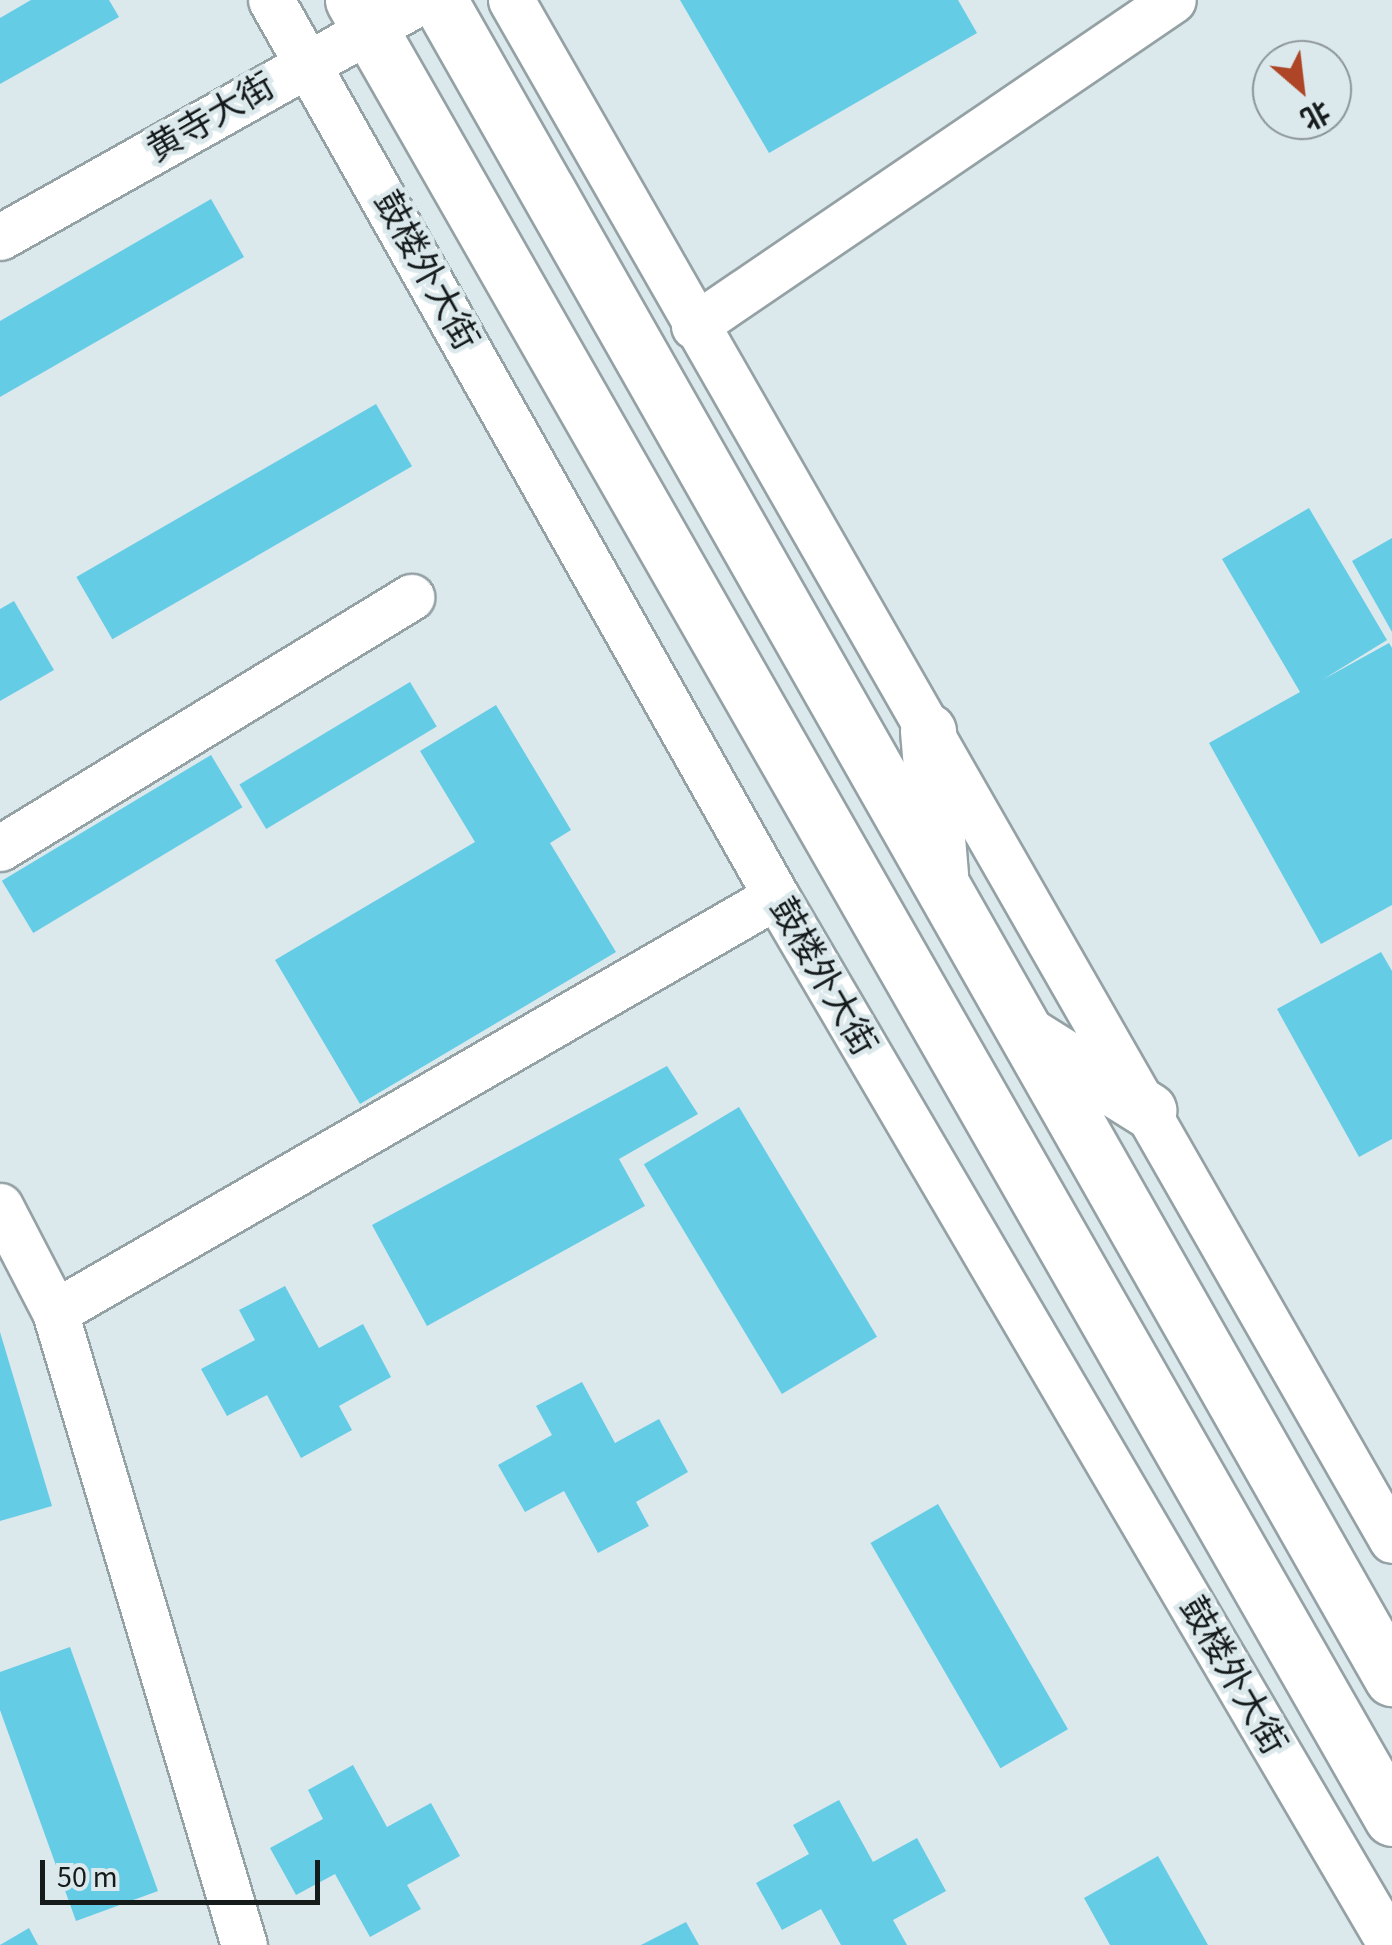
<!DOCTYPE html>
<meta charset="utf-8">
<style>
body{margin:0}
#map{position:relative;width:1392px;height:1945px;overflow:hidden;background:#dbe8ec;font-family:"Source Sans 3","Noto Sans SC",sans-serif}
div>[style]{position:absolute}
.building>*{inset:0;background:#65cce6;transform-origin:0 0}
.roads{filter:drop-shadow(2px 0 #94a1a5) drop-shadow(-2px 0 #94a1a5) drop-shadow(0 2px #94a1a5) drop-shadow(0 -2px #94a1a5)}
.minor>*{height:45px;margin:-22.5px;padding:0 22.5px;transform-origin:22.5px;border-radius:22.5px;background:#fff}
.major>*{height:55px;margin:-27.5px;padding:0 27.5px;transform-origin:27.5px;border-radius:27.5px;background:#fff}
span{translate:-50% -50%;white-space:nowrap;text-align:center;line-height:1.15;-webkit-text-stroke:9px #dbe8ec;paint-order:stroke}
.street-label{font-size:35px;color:#151a1b}
.north{position:absolute;left:1252px;top:40px;width:100px;height:100px;box-sizing:border-box;background:#dbe8ec;border:2px solid #8c9698;border-radius:50%;rotate:152deg;font-size:28px;font-weight:700;line-height:40px;text-align:center;color:#151a1b}
.north::after{content:'';display:block;margin:auto;width:35px;height:45px;background:#ad4526;clip-path:polygon(50% 0,100% 100%,50% 72%,0 100%)}
.scale{position:absolute;left:40px;top:1860px;width:280px;height:45px;box-sizing:border-box;border:5px solid #151a1b;border-top:0;padding-left:12px;font-size:30px;line-height:35px;white-space:nowrap;color:#151a1b;-webkit-text-stroke:8px #dbe8ec;paint-order:stroke}
</style>
<div id="map">
<div class="building">
<i style="clip-path:polygon(31px 0,109px 0,119px 17px,0 84px,0 18px)"></i>
<i style="clip-path:polygon(680px 0,958px 0,977px 33px,769px 153px)"></i>
<i style="clip-path:polygon(211px 199px,244px 257px,0 397px,0 321px)"></i>
<i style="left:376px;top:404px;width:72px;height:346px;rotate:60deg"></i>
<i style="clip-path:polygon(1309px 508px,1387px 640px,1322px 680px,1389px 643px,1392px 648px,1392px 905px,1321px 944px,1209px 743px,1300px 692px,1222px 559px)"></i>
<i style="clip-path:polygon(1392px 538px,1392px 632px,1352px 561px)"></i>
<i style="clip-path:polygon(14px 601px,54px 670px,0 701px,0 609px)"></i>
<i style="left:410px;top:682px;width:52px;height:199px;rotate:59deg"></i>
<i style="clip-path:polygon(496px 705px,571px 830px,550px 843px,616px 952px,360px 1104px,275px 960px,475px 842px,420px 751px)"></i>
<i style="left:211px;top:755px;width:61px;height:244px;rotate:59deg"></i>
<i style="clip-path:polygon(1381px 952px,1392px 971px,1392px 1139px,1359px 1157px,1277px 1009px)"></i>
<i style="clip-path:polygon(667px 1066px,698px 1114px,619px 1159px,645px 1206px,427px 1326px,372px 1225px)"></i>
<i style="left:739px;top:1107px;width:268px;height:111px;rotate:59deg"></i>
<i style="clip-path:polygon(285px 1286px,319px 1348px,363px 1324px,391px 1377px,339px 1406px,352px 1430px,301px 1458px,267px 1395px,227px 1416px,201px 1369px,255px 1340px,239px 1310px)"></i>
<i style="clip-path:polygon(0 1332px,52px 1506px,0 1521px)"></i>
<i style="clip-path:polygon(582px 1382px,615px 1443px,659px 1419px,688px 1472px,636px 1502px,649px 1526px,598px 1553px,564px 1491px,525px 1512px,498px 1465px,552px 1435px,536px 1406px)"></i>
<i style="left:938px;top:1504px;width:260px;height:78px;rotate:60deg"></i>
<i style="clip-path:polygon(70px 1647px,158px 1891px,76px 1921px,0 1710px,0 1672px)"></i>
<i style="clip-path:polygon(353px 1765px,387px 1827px,431px 1803px,460px 1856px,407px 1885px,421px 1909px,370px 1937px,335px 1874px,296px 1895px,270px 1848px,323px 1819px,308px 1790px)"></i>
<i style="clip-path:polygon(839px 1800px,873px 1862px,917px 1838px,946px 1891px,893px 1920px,907px 1945px,841px 1945px,821px 1909px,782px 1930px,756px 1883px,809px 1854px,793px 1825px)"></i>
<i style="clip-path:polygon(1158px 1856px,1208px 1945px,1110px 1945px,1084px 1898px)"></i>
<i style="clip-path:polygon(686px 1922px,699px 1945px,641px 1945px)"></i>
<i style="clip-path:polygon(29px 1928px,38px 1945px,0 1945px)"></i>
</div>
<div class="roads">
<div class="minor">
<i style="left:271px;top:0;width:1029px;rotate:60.59deg"></i>
<i style="left:776px;top:896px;width:1216px;rotate:59.62deg"></i>
<i style="left:511px;top:0;width:1774px;rotate:60.23deg"></i>
<i style="left:0;top:237px;width:484px;rotate:-29.3deg"></i>
<i style="left:694px;top:326px;width:579px;rotate:-34.24deg"></i>
<i style="left:0;top:848px;width:482px;rotate:-31.4deg"></i>
<i style="left:0;top:1206px;width:119px;rotate:62.6deg"></i>
<i style="left:55px;top:1312px;width:661px;rotate:73.38deg"></i>
<i style="left:55px;top:1312px;width:832px;rotate:-29.98deg"></i>
</div>
<div class="major">
<i style="left:353px;top:0;width:2094px;rotate:60.25deg"></i>
<i style="left:439px;top:0;width:1930px;rotate:60.41deg"></i>
<i style="left:928px;top:731px;width:144px;rotate:85.2deg"></i>
<i style="left:1028px;top:1035px;width:142px;rotate:32deg"></i>
</div>
</div>
<div class="street-label">
<span style="left:211px;top:118px;rotate:-30deg">黄寺大街</span>
<span style="left:426px;top:271px;rotate:61deg">鼓楼外大街</span>
<span style="left:823px;top:977px;rotate:60deg">鼓楼外大街</span>
<span style="left:1233px;top:1676px;rotate:60deg">鼓楼外大街</span>
</div>
<div class="north">北</div>
<div class="scale">50 m</div>
</div>
